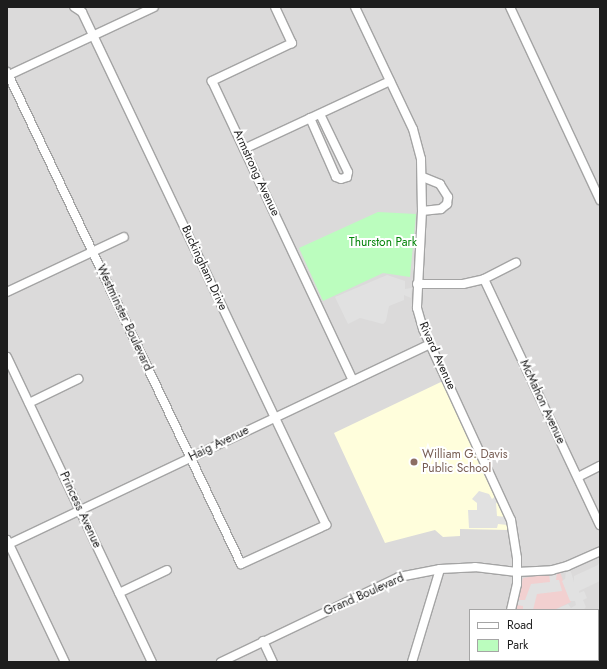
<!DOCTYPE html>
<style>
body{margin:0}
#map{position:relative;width:607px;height:669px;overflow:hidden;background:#efeae2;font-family:Jost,sans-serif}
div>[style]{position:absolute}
.residential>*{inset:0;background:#dbdada}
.commercial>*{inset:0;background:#f2d0d0}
.education>*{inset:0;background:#fffedc}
.park>*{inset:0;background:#bbfdbe}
.parking>*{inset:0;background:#e1e1e1}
.roads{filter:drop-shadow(1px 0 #a4a4a4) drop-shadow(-1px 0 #a4a4a4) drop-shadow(0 1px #a4a4a4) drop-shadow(0 -1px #a4a4a4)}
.minor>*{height:8px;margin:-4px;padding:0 4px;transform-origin:4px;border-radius:4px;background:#fff}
.dots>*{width:11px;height:11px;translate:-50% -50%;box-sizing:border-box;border:2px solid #fff;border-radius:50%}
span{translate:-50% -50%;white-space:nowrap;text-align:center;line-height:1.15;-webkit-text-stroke:4px #fff;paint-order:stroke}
.street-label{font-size:12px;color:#1d1d1d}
.park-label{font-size:12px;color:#038409}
.education-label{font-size:12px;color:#785e54}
.left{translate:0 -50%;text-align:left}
.frame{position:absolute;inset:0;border:8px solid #1d1d1d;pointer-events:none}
.legend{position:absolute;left:469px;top:609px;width:130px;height:52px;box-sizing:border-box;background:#fff;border:1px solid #a5a5a5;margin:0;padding:5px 7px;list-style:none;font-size:12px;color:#1d1d1d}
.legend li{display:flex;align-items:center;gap:8px;height:20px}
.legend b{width:20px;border:1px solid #a5a5a5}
</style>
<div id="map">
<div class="residential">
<i style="clip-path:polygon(evenodd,7px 7px,600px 7px,600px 662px,7px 662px,7px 7px,470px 610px,598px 610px,598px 660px,470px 660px,470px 610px)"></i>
</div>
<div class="commercial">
<i style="clip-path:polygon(560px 572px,571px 602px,554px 610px,515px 610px,523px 578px)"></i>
</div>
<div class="education">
<i style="clip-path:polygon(443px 381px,502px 506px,509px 530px,460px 529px,460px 536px,443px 537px,435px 530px,385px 543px,334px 433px)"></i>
</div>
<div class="park">
<i style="clip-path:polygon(378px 212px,416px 214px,410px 277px,383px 273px,323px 301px,299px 248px)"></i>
<i style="clip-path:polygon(600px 633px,600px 662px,500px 662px,598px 660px)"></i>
</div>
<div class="parking">
<i style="clip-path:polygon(387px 275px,405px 281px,405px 289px,412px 288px,411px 298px,404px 295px,404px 300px,389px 306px,386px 321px,383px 324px,360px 318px,348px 324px,335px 297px)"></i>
<i style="clip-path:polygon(479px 491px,489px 494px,492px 499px,498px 494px,501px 503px,496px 503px,497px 516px,506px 517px,508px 525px,498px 524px,497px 528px,469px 528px,468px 510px,477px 510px,477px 503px,472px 499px)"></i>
<i style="clip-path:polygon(600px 560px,600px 581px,579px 591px,579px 593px,584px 591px,587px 598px,583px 600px,586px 607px,583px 610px,554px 610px,568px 604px,571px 608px,576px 605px,575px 601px,570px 601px,562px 581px,565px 579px,566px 571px,570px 569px,574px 582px,574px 576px,598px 565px)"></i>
<i style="clip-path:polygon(557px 572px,556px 580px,559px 580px,562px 591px,537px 594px,533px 610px,523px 610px,523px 606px,517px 605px,518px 600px,525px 600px,531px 584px,550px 582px,549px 574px)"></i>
</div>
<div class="roads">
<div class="minor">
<i style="left:275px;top:7px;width:40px;rotate:65deg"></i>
<i style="left:292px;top:43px;width:89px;rotate:154.6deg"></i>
<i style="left:212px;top:81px;width:331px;rotate:64.8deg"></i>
<i style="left:355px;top:7px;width:135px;rotate:64.6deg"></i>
<i style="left:413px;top:129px;width:31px;rotate:75deg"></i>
<i style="left:421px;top:159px;width:52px;rotate:88.9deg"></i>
<i style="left:422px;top:211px;width:97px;rotate:93deg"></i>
<i style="left:417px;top:308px;width:22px;rotate:74deg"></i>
<i style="left:423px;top:329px;width:210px;rotate:65.3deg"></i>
<i style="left:511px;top:520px;width:38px;rotate:81deg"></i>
<i style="left:517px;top:558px;width:26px;rotate:90deg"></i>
<i style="left:517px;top:584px;width:27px;rotate:103deg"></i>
<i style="left:510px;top:7px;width:213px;rotate:65deg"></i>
<i style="left:7px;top:72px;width:545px;rotate:64.56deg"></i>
<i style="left:241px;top:564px;width:94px;rotate:-24.6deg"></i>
<i style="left:326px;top:525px;width:568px;rotate:-115.44deg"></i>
<i style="left:82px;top:12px;width:9px;rotate:-148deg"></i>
<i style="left:7px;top:76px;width:162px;rotate:-25.1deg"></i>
<i style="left:310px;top:118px;width:64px;rotate:66.2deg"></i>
<i style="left:336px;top:177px;width:5px;rotate:22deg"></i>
<i style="left:341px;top:179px;width:6px;rotate:-18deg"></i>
<i style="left:347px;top:177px;width:5px;rotate:-79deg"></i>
<i style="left:348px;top:172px;width:64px;rotate:-115.8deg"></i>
<i style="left:244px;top:149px;width:161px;rotate:-25deg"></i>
<i style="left:422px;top:211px;width:19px;rotate:-6deg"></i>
<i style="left:441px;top:209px;width:8px;rotate:-40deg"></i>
<i style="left:447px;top:204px;width:7px;rotate:-82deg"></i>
<i style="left:448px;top:197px;width:15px;rotate:-122deg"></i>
<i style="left:440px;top:184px;width:18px;rotate:-158deg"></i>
<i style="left:484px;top:279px;width:272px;rotate:64.8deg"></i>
<i style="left:417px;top:284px;width:46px"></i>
<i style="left:463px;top:284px;width:22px;rotate:-13deg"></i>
<i style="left:484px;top:279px;width:36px;rotate:-27deg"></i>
<i style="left:7px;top:292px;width:129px;rotate:-25.2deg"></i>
<i style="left:7px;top:357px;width:338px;rotate:64.6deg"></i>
<i style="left:29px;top:403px;width:55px;rotate:-26.1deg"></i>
<i style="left:578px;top:477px;width:25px;rotate:-27deg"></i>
<i style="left:7px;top:540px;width:135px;rotate:64.6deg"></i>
<i style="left:9px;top:544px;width:466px;rotate:-25.4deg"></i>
<i style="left:119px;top:593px;width:53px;rotate:-25.6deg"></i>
<i style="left:263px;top:641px;width:23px;rotate:65deg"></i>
<i style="left:221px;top:662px;width:197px;rotate:-25.5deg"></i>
<i style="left:399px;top:577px;width:42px;rotate:-11deg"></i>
<i style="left:440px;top:569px;width:35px;rotate:-3deg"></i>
<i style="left:475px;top:567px;width:42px;rotate:6.8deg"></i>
<i style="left:517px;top:572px;width:35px;rotate:-3deg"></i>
<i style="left:552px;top:570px;width:16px;rotate:-15deg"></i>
<i style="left:567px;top:566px;width:36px;rotate:-24deg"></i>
<i style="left:412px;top:662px;width:97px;rotate:-73.2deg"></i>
<i style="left:496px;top:662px;width:2px;rotate:-63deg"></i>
</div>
</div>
<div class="dots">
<i style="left:414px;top:462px;background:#8d6e63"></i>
</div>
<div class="street-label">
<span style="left:256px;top:173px;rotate:65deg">Armstrong Avenue</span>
<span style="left:204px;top:268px;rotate:65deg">Buckingham Drive</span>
<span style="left:124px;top:318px;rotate:65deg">Westminster Boulevard</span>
<span style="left:437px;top:356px;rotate:66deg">Rivard Avenue</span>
<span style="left:542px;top:402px;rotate:65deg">McMahon Avenue</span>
<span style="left:219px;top:444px;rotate:-26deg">Haig Avenue</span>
<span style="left:80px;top:510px;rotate:65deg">Princess Avenue</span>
<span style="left:364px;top:595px;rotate:-24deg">Grand Boulevard</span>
</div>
<div class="park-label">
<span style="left:383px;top:243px">Thurston Park</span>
</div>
<div class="education-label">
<span class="left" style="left:422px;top:462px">William G. Davis<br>Public School</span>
</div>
<div class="frame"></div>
<ul class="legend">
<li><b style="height:5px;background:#fff"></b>Road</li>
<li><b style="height:11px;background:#bbfdbe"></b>Park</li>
</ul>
</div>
